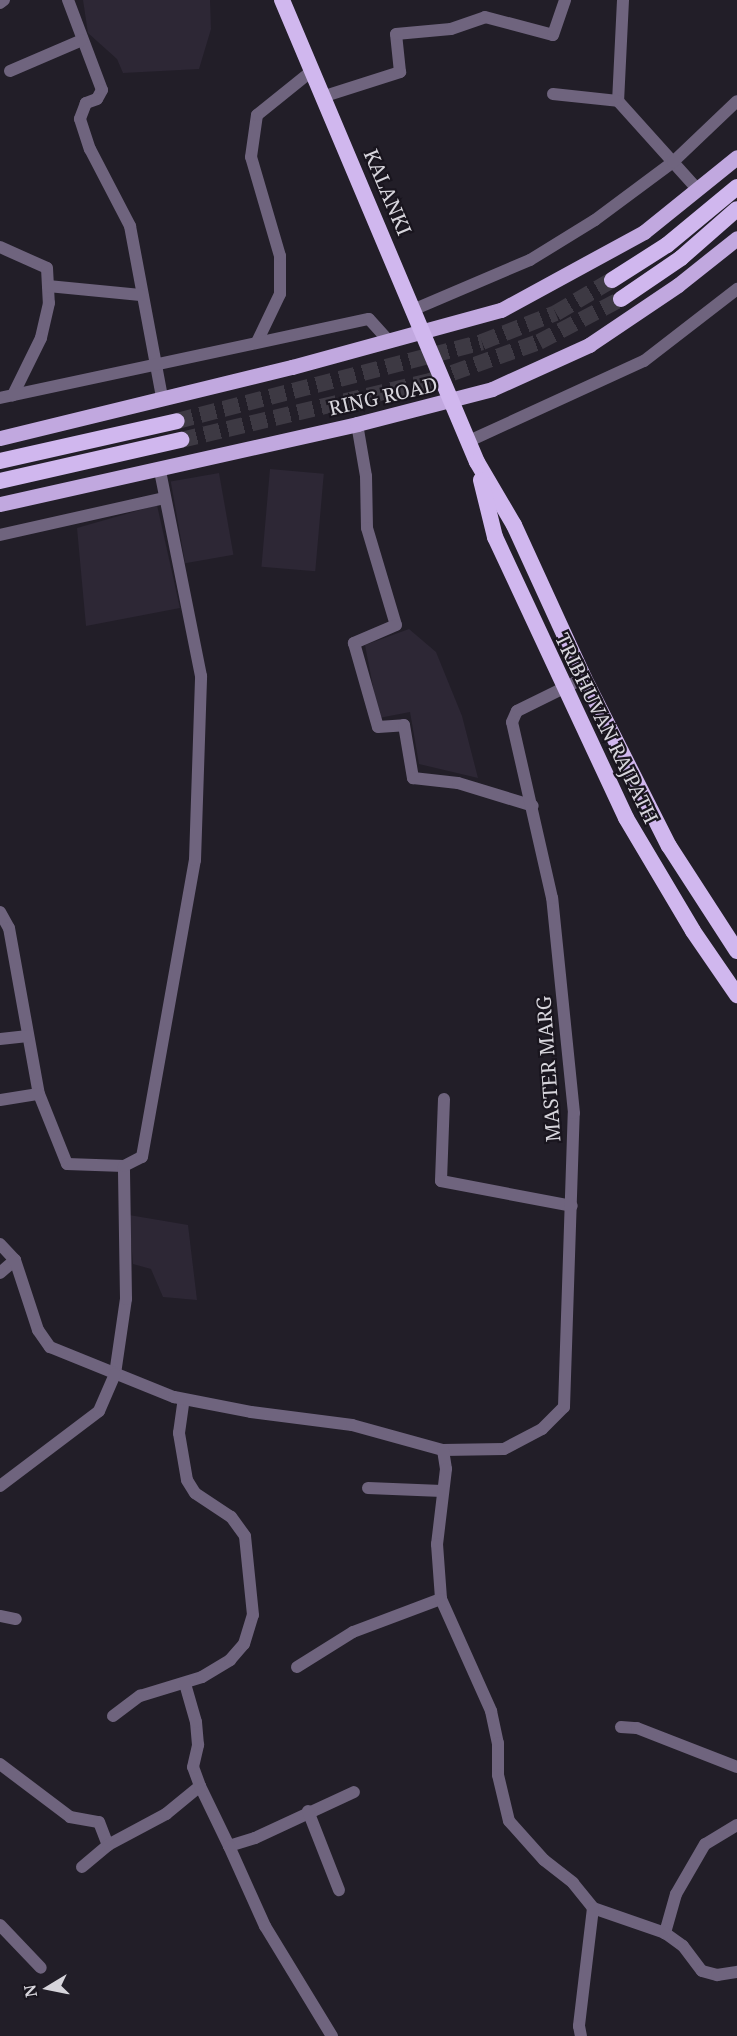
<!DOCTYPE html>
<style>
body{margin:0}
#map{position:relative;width:737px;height:2036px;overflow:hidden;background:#221e28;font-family:"Noto Serif",serif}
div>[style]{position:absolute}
.built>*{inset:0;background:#2d2735;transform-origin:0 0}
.trunk-tunnel>*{height:16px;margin-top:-8px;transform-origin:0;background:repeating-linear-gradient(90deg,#3d3943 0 16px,transparent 0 24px)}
.minor>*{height:12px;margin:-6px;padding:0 6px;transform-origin:6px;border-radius:6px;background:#6f647e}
.tertiary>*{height:12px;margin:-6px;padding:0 6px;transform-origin:6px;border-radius:6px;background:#6f647e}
.primary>*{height:15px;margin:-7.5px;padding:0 7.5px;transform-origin:7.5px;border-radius:7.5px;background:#c1a8df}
.trunk>*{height:16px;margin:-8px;padding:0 8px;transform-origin:8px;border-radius:8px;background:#d0b7ee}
span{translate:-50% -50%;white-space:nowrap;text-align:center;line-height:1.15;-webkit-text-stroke:4.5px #19151e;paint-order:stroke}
.street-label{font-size:20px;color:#d7d5dc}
.north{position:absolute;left:18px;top:1958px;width:60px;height:60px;-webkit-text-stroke:4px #19151e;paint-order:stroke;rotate:260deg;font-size:16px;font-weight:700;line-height:24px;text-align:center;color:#d7d5dc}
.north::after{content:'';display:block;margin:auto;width:21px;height:27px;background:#d7d5dc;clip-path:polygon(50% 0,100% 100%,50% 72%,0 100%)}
</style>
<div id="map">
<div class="built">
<i style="clip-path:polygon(83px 0,210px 0,211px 29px,199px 69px,123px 73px,117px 59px,88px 33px)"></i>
<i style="left:270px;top:469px;width:54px;height:98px;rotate:5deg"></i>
<i style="left:219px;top:473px;width:83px;height:49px;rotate:80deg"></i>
<i style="clip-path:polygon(157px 505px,180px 608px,86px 626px,77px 528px)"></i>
<i style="clip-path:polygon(409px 629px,436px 652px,462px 716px,478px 778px,419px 764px,410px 712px,379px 718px,365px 645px)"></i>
<i style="clip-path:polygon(129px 1215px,188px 1225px,197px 1300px,163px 1297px,151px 1269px,133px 1264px)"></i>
</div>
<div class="trunk-tunnel">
<i style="left:177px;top:421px;width:315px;rotate:-14.5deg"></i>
<i style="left:482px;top:342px;width:79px;rotate:-21.4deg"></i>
<i style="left:556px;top:313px;width:65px;rotate:-30.5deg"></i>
<i style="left:181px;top:440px;width:256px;rotate:-13.3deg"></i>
<i style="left:430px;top:381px;width:116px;rotate:-19.7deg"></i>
<i style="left:539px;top:342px;width:93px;rotate:-27.7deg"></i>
</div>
<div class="minor">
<i style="left:68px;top:0;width:96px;rotate:69.3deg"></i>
<i style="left:102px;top:90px;width:10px;rotate:119deg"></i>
<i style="left:97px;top:99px;width:12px;rotate:160deg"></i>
<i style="left:86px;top:103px;width:17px;rotate:111deg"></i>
<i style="left:80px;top:119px;width:32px;rotate:72deg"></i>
<i style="left:90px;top:149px;width:87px;rotate:62.5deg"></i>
<i style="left:130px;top:226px;width:174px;rotate:79.4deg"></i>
<i style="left:623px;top:0;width:101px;rotate:92.8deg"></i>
<i style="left:618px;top:101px;width:120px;rotate:48deg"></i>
<i style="left:0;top:3px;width:5px;rotate:-37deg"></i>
<i style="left:10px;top:71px;width:78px;rotate:-23.3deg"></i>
<i style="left:553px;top:94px;width:65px;rotate:6.1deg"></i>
<i style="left:325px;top:96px;width:79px;rotate:-17.7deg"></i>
<i style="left:400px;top:72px;width:38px;rotate:-96deg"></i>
<i style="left:396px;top:34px;width:55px;rotate:-5.2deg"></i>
<i style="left:451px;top:29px;width:36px;rotate:-19deg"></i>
<i style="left:485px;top:17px;width:70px;rotate:14.8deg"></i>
<i style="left:553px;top:35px;width:37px;rotate:-71deg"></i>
<i style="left:0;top:247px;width:51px;rotate:24.1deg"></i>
<i style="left:47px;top:268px;width:35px;rotate:87deg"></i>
<i style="left:49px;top:303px;width:36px;rotate:103deg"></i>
<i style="left:41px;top:338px;width:64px;rotate:116.2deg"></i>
<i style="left:48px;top:286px;width:93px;rotate:5.5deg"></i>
<i style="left:415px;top:309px;width:125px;rotate:-23.1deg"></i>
<i style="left:530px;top:260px;width:76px;rotate:-31.6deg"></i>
<i style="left:595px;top:220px;width:97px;rotate:-36.6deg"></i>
<i style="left:673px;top:162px;width:88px;rotate:-43.6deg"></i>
<i style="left:257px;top:342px;width:53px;rotate:-64.4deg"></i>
<i style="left:280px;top:294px;width:38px;rotate:-90deg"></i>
<i style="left:280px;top:256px;width:103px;rotate:-106.3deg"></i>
<i style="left:251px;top:157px;width:42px;rotate:-81.9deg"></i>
<i style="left:257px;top:115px;width:72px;rotate:-38.8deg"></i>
<i style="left:0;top:398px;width:377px;rotate:-12.1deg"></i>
<i style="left:369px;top:319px;width:31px;rotate:48deg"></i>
<i style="left:357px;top:424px;width:53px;rotate:80.2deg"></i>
<i style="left:366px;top:476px;width:52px;rotate:88.9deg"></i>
<i style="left:367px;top:528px;width:101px;rotate:73.4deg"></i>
<i style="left:396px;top:625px;width:46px;rotate:156.8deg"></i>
<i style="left:354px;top:643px;width:87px;rotate:74.1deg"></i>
<i style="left:378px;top:727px;width:26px;rotate:-4deg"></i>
<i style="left:404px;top:725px;width:54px;rotate:80.4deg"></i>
<i style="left:413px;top:778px;width:45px;rotate:6.3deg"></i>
<i style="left:458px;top:783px;width:78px;rotate:17deg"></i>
<i style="left:469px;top:441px;width:192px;rotate:-24.6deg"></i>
<i style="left:644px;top:361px;width:118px;rotate:-37.7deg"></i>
<i style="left:0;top:535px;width:168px;rotate:-12.7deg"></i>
<i style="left:0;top:912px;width:18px;rotate:61deg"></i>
<i style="left:9px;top:928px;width:169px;rotate:79.8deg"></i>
<i style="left:39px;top:1094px;width:75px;rotate:68.2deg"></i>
<i style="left:67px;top:1164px;width:57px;rotate:2deg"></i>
<i style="left:0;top:1039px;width:28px;rotate:-6deg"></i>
<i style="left:444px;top:1099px;width:82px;rotate:92.1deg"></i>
<i style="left:441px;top:1181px;width:133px;rotate:10.8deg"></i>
<i style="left:0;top:1100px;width:39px;rotate:-9deg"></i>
<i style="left:0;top:1273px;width:20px;rotate:-41deg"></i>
<i style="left:115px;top:1374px;width:76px;rotate:-81.7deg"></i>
<i style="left:126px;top:1299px;width:133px;rotate:-90.9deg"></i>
<i style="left:124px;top:1166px;width:20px;rotate:-27deg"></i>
<i style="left:142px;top:1157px;width:302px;rotate:-79.9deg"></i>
<i style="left:195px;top:860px;width:184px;rotate:-88.1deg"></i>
<i style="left:201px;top:676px;width:210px;rotate:-101.3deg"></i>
<i style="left:443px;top:1450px;width:61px;rotate:-0.9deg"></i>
<i style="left:504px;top:1449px;width:43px;rotate:-27.8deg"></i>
<i style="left:542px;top:1429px;width:31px;rotate:-45deg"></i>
<i style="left:564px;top:1407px;width:294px;rotate:-88.1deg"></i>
<i style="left:574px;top:1113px;width:216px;rotate:-95.8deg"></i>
<i style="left:552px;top:898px;width:180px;rotate:-102.8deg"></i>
<i style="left:512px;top:722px;width:12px;rotate:-66deg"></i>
<i style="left:517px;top:711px;width:75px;rotate:-26.2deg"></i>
<i style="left:368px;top:1488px;width:74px;rotate:2.3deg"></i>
<i style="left:0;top:1616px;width:16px;rotate:11deg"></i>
<i style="left:297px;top:1667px;width:66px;rotate:-32deg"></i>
<i style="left:353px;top:1632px;width:94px;rotate:-20.6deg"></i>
<i style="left:113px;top:1716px;width:34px;rotate:-37deg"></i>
<i style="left:140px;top:1696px;width:65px;rotate:-17deg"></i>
<i style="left:202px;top:1677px;width:33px;rotate:-31deg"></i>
<i style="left:230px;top:1660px;width:21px;rotate:-49deg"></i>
<i style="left:244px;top:1644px;width:30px;rotate:-73deg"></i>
<i style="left:253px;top:1615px;width:79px;rotate:-95.8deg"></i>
<i style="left:245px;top:1536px;width:24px;rotate:-126deg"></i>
<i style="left:231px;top:1517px;width:43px;rotate:-146.3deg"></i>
<i style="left:195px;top:1493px;width:15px;rotate:-122deg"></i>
<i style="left:187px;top:1480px;width:48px;rotate:-99.7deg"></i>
<i style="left:179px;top:1433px;width:34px;rotate:-82deg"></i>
<i style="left:621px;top:1727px;width:16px;rotate:4deg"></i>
<i style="left:637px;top:1728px;width:107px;rotate:21.3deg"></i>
<i style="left:0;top:1764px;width:88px;rotate:37.1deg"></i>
<i style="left:70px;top:1817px;width:29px;rotate:10deg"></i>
<i style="left:99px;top:1822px;width:25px;rotate:69deg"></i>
<i style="left:200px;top:1786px;width:67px;rotate:64.2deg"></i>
<i style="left:229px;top:1846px;width:27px;rotate:-17deg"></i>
<i style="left:255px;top:1838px;width:109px;rotate:-24.9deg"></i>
<i style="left:308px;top:1811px;width:85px;rotate:68.6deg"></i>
<i style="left:737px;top:1825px;width:37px;rotate:149deg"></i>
<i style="left:705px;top:1844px;width:58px;rotate:120.1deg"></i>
<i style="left:676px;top:1894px;width:41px;rotate:105.8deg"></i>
<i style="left:665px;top:1933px;width:22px;rotate:36deg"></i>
<i style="left:683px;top:1946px;width:31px;rotate:53deg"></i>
<i style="left:702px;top:1971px;width:16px;rotate:15deg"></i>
<i style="left:717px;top:1975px;width:20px;rotate:-9deg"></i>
<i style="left:229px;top:1846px;width:88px;rotate:65.8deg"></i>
<i style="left:265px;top:1926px;width:129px;rotate:58.7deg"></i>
<i style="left:82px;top:1867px;width:34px;rotate:-40deg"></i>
<i style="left:108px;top:1845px;width:66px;rotate:-28.1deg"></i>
<i style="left:166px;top:1814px;width:44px;rotate:-39.5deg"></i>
<i style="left:200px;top:1786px;width:20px;rotate:-110deg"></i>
<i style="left:193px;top:1767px;width:23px;rotate:-77deg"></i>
<i style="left:198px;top:1745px;width:23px;rotate:-95deg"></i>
<i style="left:196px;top:1722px;width:40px;rotate:-106deg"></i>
<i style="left:593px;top:1908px;width:76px;rotate:19.1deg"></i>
<i style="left:0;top:1925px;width:59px;rotate:46.4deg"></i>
</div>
<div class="tertiary">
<i style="left:0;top:1244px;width:22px;rotate:47deg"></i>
<i style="left:15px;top:1260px;width:74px;rotate:71.8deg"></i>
<i style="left:38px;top:1330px;width:21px;rotate:55deg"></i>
<i style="left:50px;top:1347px;width:134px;rotate:22deg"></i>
<i style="left:174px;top:1397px;width:78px;rotate:11deg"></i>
<i style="left:251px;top:1412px;width:102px;rotate:7.3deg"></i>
<i style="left:352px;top:1425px;width:94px;rotate:15.4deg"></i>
<i style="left:443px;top:1450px;width:19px;rotate:81deg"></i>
<i style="left:446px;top:1469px;width:76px;rotate:96.8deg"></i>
<i style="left:437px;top:1544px;width:55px;rotate:85.8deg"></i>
<i style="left:441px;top:1599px;width:123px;rotate:65.9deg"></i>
<i style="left:491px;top:1711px;width:33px;rotate:78deg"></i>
<i style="left:498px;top:1743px;width:32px;rotate:90deg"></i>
<i style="left:498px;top:1775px;width:47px;rotate:76.6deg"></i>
<i style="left:509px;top:1821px;width:52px;rotate:48.1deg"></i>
<i style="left:544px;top:1860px;width:37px;rotate:38deg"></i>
<i style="left:573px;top:1883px;width:32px;rotate:51deg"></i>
<i style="left:593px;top:1908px;width:119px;rotate:96.8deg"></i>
<i style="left:579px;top:2026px;width:10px;rotate:79deg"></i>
<i style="left:0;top:1486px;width:124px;rotate:-37.1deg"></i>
<i style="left:99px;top:1411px;width:40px;rotate:-66.6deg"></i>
</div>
<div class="primary">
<i style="left:0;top:438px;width:301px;rotate:-13.7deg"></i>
<i style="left:292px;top:367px;width:217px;rotate:-15.3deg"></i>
<i style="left:501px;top:310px;width:163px;rotate:-28.6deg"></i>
<i style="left:644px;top:232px;width:119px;rotate:-38.9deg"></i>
<i style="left:0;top:504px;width:366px;rotate:-12.6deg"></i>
<i style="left:357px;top:424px;width:139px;rotate:-14.5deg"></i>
<i style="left:492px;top:389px;width:107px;rotate:-24.4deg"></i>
<i style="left:589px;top:345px;width:107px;rotate:-34deg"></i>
<i style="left:678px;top:285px;width:75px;rotate:-38.5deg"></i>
</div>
<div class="trunk">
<i style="left:282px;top:0;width:501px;rotate:67.12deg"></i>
<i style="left:477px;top:462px;width:73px;rotate:59.6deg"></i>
<i style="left:514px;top:525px;width:168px;rotate:65.4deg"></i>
<i style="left:584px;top:678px;width:188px;rotate:63.2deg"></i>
<i style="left:669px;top:846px;width:125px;rotate:57.1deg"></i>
<i style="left:612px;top:280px;width:65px;rotate:-32.5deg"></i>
<i style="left:667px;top:245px;width:91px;rotate:-39.6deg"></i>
<i style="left:621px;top:299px;width:73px;rotate:-34.3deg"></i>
<i style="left:681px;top:258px;width:74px;rotate:-41.2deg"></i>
<i style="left:0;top:461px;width:181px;rotate:-12.7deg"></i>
<i style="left:481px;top:480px;width:59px;rotate:76.2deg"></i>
<i style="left:495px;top:537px;width:310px;rotate:65deg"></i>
<i style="left:626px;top:818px;width:131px;rotate:59.3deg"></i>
<i style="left:693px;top:931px;width:78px;rotate:55.5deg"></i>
<i style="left:0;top:481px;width:186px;rotate:-12.8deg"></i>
</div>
<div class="street-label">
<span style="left:388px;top:192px;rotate:67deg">KALANKI</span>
<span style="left:383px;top:396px;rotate:-13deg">RING ROAD</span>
<span style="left:607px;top:728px;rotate:64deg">TRIBHUVAN RAJPATH</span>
<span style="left:548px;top:1069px;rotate:-94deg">MASTER MARG</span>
</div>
<div class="north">N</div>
</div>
